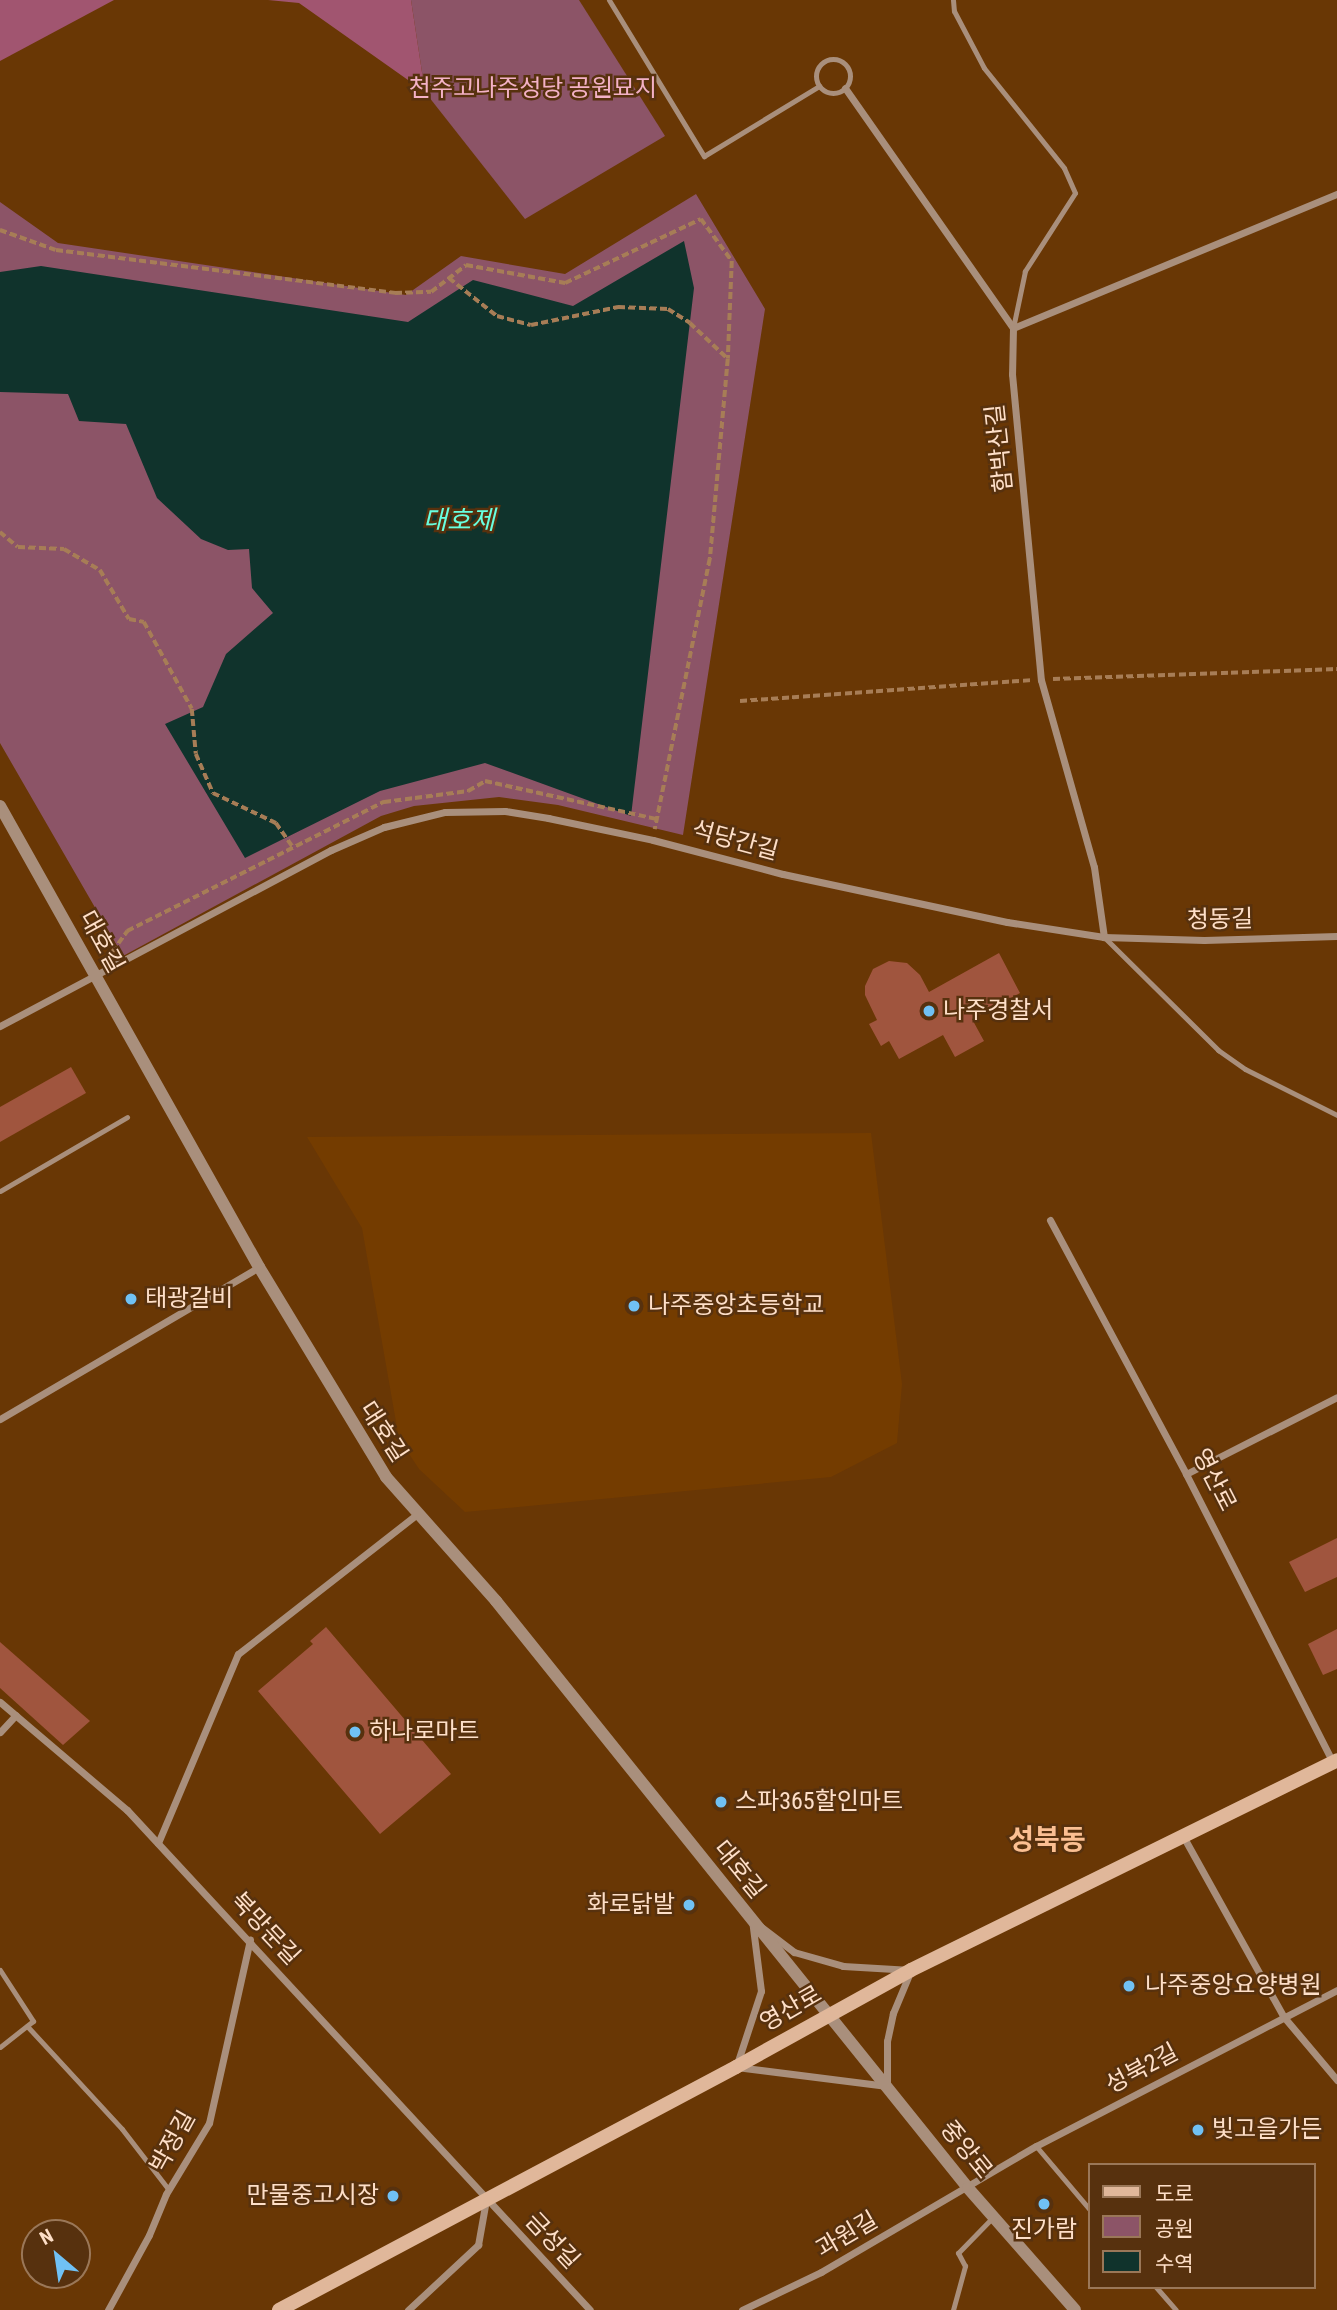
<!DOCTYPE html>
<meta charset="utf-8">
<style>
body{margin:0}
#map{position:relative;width:1337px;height:2310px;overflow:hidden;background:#693705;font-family:"Roboto Condensed","Noto Sans KR",sans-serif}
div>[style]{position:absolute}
.built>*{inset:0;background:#743c00}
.green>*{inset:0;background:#8c5467}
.forest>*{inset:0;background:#a15570}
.water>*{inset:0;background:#10332c}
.building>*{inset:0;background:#a0553e}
.path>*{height:3.5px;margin-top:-1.75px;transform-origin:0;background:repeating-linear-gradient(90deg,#a77d56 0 7px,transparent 0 10.5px)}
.service>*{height:5px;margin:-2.5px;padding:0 2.5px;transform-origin:2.5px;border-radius:2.5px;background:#a98f7c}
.service>.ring{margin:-2.5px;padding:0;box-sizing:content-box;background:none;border:5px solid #a98f7c;border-radius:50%}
.minor>*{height:7px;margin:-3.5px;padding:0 3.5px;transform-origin:3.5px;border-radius:3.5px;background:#a98f7c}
.tertiary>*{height:12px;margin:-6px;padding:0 6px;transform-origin:6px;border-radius:6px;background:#a98f7c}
.secondary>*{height:14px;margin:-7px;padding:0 7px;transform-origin:7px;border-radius:7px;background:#e0b79a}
.dots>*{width:19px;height:19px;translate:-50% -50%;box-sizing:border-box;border:4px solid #57310e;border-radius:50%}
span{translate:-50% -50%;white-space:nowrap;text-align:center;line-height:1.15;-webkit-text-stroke:5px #57310e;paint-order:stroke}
.park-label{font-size:24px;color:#f3b1c6}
.street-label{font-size:24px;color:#fedfc8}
.poi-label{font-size:24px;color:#fedfc8}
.left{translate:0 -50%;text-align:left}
.right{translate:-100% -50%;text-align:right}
.water-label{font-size:26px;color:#67ffe1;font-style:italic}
.quarter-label{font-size:28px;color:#fbbf92;font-weight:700}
.legend{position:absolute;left:1088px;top:2163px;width:228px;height:126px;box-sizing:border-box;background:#57310e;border:2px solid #9a7758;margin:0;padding:9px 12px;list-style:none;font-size:21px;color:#fedfc8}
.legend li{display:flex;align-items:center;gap:14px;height:35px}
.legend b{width:35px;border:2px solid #9a7758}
.north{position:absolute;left:21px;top:2219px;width:70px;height:70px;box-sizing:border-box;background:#57310e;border:2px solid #9a7758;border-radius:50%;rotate:331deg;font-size:19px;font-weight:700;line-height:28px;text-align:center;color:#fedfc8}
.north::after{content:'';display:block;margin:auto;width:24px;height:32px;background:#70c1f4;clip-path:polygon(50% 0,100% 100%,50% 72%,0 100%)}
</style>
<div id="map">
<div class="built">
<i style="clip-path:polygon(871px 1133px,902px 1384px,897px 1443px,831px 1477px,465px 1512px,419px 1469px,399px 1439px,362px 1228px,307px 1137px)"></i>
</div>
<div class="green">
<i style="clip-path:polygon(411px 0,579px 0,665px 136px,525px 219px,425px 92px)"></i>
<i style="clip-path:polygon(696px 194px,765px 309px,683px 835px,558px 805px,499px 797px,414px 806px,381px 816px,123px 956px,0 743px,0 202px,58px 243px,406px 295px,461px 256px,565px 274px)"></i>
</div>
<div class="forest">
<i style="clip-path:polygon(0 0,114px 0,0 61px)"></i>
<i style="clip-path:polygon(268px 0,411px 0,425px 92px,299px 3px)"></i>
</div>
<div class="water">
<i style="clip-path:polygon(684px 241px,694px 288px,631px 816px,485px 763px,380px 791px,245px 858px,165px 724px,203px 707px,226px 654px,273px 613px,252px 588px,249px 549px,228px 550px,201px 539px,157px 498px,126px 424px,79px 421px,68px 394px,0 392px,0 272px,41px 266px,408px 322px,473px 280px,573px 306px)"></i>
</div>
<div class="building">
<i style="clip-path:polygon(999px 953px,1020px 993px,972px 1019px,984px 1041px,955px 1057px,943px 1035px,899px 1059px,889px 1041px,881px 1046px,869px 1024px,877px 1020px,865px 995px,865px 986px,873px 969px,889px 961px,907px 963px,920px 975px,929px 992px)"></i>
<i style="clip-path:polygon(71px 1067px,86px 1093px,0 1142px,0 1107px)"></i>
<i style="clip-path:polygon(1337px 1538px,1337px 1577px,1305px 1592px,1289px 1562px)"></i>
<i style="clip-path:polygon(326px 1627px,451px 1774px,380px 1834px,258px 1691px,313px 1644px,310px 1641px)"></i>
<i style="clip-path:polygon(1337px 1629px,1337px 1669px,1323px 1675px,1308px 1644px)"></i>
<i style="clip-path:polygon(0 1642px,90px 1721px,63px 1745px,0 1688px)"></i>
</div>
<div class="path">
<i style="left:0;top:230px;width:59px;rotate:19.7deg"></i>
<i style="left:56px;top:250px;width:342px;rotate:7.2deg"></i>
<i style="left:395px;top:293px;width:36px;rotate:-2deg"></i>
<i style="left:431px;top:292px;width:44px;rotate:-37.6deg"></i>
<i style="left:466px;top:265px;width:101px;rotate:10.3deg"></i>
<i style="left:565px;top:283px;width:150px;rotate:-25.2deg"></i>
<i style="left:701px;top:219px;width:52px;rotate:53.6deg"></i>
<i style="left:732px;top:261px;width:98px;rotate:92.3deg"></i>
<i style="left:728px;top:359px;width:201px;rotate:95.1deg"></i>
<i style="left:710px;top:559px;width:276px;rotate:101.5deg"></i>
<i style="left:449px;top:278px;width:61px;rotate:38.4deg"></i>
<i style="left:497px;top:316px;width:35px;rotate:15deg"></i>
<i style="left:531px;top:325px;width:89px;rotate:-11.7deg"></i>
<i style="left:618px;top:307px;width:50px;rotate:2.3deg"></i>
<i style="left:668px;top:309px;width:26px;rotate:32deg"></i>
<i style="left:690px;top:323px;width:51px;rotate:43.4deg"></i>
<i style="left:0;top:532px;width:23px;rotate:40deg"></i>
<i style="left:18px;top:547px;width:46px;rotate:2.5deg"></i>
<i style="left:64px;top:549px;width:42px;rotate:30.3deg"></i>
<i style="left:100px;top:570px;width:57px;rotate:59.4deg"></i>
<i style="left:129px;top:619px;width:15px;rotate:11deg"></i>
<i style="left:144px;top:622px;width:99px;rotate:61.1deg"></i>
<i style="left:192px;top:709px;width:45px;rotate:84.9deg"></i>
<i style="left:196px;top:754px;width:43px;rotate:66.4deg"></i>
<i style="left:213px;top:793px;width:70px;rotate:25.5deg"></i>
<i style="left:276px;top:823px;width:29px;rotate:55deg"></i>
<i style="left:1053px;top:679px;width:284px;rotate:-2deg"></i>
<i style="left:740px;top:701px;width:292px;rotate:-4.1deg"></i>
<i style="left:112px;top:952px;width:26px;rotate:-54deg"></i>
<i style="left:127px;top:931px;width:288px;rotate:-26.7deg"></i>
<i style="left:384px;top:802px;width:85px;rotate:-7.5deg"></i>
<i style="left:468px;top:791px;width:20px;rotate:-30deg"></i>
<i style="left:485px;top:781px;width:175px;rotate:12.5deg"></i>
</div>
<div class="service">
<i style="left:609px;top:0;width:183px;rotate:58.7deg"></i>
<i style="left:704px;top:156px;width:135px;rotate:-31.3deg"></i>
<i style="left:953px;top:0;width:11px;rotate:85deg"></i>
<i style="left:954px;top:11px;width:64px;rotate:62.2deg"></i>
<i style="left:984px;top:68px;width:128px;rotate:51.3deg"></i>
<i style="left:1064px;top:168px;width:27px;rotate:66deg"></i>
<i style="left:1075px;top:193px;width:93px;rotate:122.7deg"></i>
<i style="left:1025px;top:271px;width:58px;rotate:101.9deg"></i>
<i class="ring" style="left:816px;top:59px;width:29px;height:29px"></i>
<i style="left:1104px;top:937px;width:161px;rotate:44.7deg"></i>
<i style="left:1218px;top:1050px;width:33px;rotate:35deg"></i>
<i style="left:1245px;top:1069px;width:103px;rotate:26.6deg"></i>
<i style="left:0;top:1191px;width:147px;rotate:-30.2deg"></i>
<i style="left:0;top:1970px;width:61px;rotate:57.1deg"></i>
<i style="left:33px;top:2021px;width:42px;rotate:141.8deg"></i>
<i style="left:27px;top:2026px;width:140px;rotate:47.3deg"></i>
<i style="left:122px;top:2129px;width:77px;rotate:52.4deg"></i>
<i style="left:1036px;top:2146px;width:84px;rotate:49.8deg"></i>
<i style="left:1156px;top:2287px;width:30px;rotate:49deg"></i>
<i style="left:953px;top:2310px;width:46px;rotate:-74.7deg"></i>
<i style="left:965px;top:2266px;width:15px;rotate:-118deg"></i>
<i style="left:958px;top:2253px;width:50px;rotate:-45.8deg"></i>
</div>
<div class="minor">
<i style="left:845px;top:88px;width:293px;rotate:55deg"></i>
<i style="left:1013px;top:328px;width:351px;rotate:-22.5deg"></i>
<i style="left:1013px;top:328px;width:46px;rotate:91.2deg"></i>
<i style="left:1012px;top:374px;width:307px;rotate:84.6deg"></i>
<i style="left:1041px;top:680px;width:194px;rotate:74.2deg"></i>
<i style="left:1094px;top:867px;width:71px;rotate:81.9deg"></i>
<i style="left:0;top:1026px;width:375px;rotate:-28deg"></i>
<i style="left:331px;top:850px;width:58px;rotate:-23.5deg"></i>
<i style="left:384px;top:827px;width:63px;rotate:-13.8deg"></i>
<i style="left:445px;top:812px;width:60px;rotate:-1deg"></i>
<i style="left:505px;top:811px;width:44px;rotate:9.2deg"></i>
<i style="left:548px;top:818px;width:107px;rotate:11.8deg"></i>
<i style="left:653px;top:840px;width:134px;rotate:14.7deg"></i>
<i style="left:783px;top:874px;width:229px;rotate:12.1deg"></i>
<i style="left:1007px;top:922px;width:98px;rotate:8.8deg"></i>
<i style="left:1104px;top:937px;width:100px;rotate:1.7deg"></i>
<i style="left:1204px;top:940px;width:133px;rotate:-1.7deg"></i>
<i style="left:1050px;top:1220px;width:288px;rotate:61.8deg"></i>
<i style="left:1186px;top:1474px;width:323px;rotate:63deg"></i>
<i style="left:0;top:1419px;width:300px;rotate:-30.4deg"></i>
<i style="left:1186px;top:1474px;width:169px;rotate:-27deg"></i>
<i style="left:0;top:1702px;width:167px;rotate:40.4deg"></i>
<i style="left:127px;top:1810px;width:681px;rotate:47.2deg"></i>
<i style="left:0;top:1732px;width:23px;rotate:-47deg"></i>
<i style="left:1183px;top:1836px;width:206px;rotate:60.9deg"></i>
<i style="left:1283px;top:2016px;width:84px;rotate:49.8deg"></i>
<i style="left:158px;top:1843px;width:205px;rotate:-67.1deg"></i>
<i style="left:238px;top:1654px;width:227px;rotate:-38deg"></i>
<i style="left:752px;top:1920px;width:53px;rotate:37.3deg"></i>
<i style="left:794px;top:1952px;width:51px;rotate:15.9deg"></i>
<i style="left:843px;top:1966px;width:68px;rotate:3.4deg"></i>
<i style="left:911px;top:1970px;width:47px;rotate:112.7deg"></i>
<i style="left:893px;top:2013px;width:29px;rotate:102deg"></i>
<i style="left:887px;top:2041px;width:45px;rotate:90deg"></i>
<i style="left:887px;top:2086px;width:152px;rotate:-172.8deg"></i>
<i style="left:736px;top:2067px;width:80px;rotate:-71.8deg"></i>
<i style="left:761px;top:1991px;width:72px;rotate:-97.2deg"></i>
<i style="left:108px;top:2310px;width:85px;rotate:-61.3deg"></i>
<i style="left:149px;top:2235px;width:44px;rotate:-67.5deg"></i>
<i style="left:166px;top:2194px;width:83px;rotate:-58.8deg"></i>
<i style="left:209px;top:2123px;width:188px;rotate:-77.4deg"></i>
<i style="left:408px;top:2310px;width:96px;rotate:-42.9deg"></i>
<i style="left:478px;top:2245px;width:46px;rotate:-79.9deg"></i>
<i style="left:742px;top:2310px;width:88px;rotate:-25.7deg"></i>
<i style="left:821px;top:2272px;width:249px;rotate:-30.4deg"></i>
<i style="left:1036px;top:2146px;width:339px;rotate:-27.4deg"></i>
</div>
<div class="tertiary">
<i style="left:0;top:806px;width:529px;rotate:60.67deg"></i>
<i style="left:259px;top:1267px;width:245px;rotate:58.8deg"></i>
<i style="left:386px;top:1477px;width:166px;rotate:48.4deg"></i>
<i style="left:496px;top:1601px;width:753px;rotate:51.2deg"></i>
<i style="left:968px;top:2188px;width:162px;rotate:48.7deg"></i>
</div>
<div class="secondary">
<i style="left:279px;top:2310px;width:518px;rotate:-28deg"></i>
<i style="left:736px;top:2067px;width:200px;rotate:-29deg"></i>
<i style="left:911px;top:1970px;width:475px;rotate:-26.2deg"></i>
</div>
<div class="dots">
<i style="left:929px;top:1011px;background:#70c1f4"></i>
<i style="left:131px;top:1299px;background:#70c1f4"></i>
<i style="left:634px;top:1306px;background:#70c1f4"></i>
<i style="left:355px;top:1732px;background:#70c1f4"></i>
<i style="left:721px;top:1802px;background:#70c1f4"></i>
<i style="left:689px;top:1905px;background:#70c1f4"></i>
<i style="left:1129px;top:1986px;background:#70c1f4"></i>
<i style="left:1198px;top:2130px;background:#70c1f4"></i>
<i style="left:393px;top:2196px;background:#70c1f4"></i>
<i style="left:1044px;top:2204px;background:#70c1f4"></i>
</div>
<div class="park-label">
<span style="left:533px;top:89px">천주고나주성당 공원묘지</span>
</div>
<div class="street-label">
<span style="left:1000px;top:448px;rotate:-96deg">함박산길</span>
<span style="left:735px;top:841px;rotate:15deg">석당간길</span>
<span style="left:1220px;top:920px;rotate:-1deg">청동길</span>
<span style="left:101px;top:942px;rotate:61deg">대호길</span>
<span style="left:383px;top:1432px;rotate:57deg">대호길</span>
<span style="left:1214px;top:1480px;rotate:63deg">영산로</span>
<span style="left:739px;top:1870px;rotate:51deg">대호길</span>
<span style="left:265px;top:1929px;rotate:47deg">북망문길</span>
<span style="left:791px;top:2009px;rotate:-30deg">영산로</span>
<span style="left:1142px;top:2069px;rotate:-28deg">성북2길</span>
<span style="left:173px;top:2142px;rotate:-61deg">박정길</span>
<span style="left:966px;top:2150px;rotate:51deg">중앙로</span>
<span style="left:847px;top:2235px;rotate:-30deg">과원길</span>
<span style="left:552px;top:2241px;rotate:47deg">금성길</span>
</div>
<div class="poi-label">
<span class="left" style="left:943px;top:1011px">나주경찰서</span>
<span class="left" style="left:145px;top:1299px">태광갈비</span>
<span class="left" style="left:648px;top:1306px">나주중앙초등학교</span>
<span class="left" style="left:369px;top:1732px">하나로마트</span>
<span class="left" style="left:735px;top:1802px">스파365할인마트</span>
<span class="right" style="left:675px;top:1905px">화로닭발</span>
<span class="left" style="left:1145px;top:1986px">나주중앙요양병원</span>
<span class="left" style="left:1212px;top:2130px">빛고을가든</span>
<span class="right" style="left:379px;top:2196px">만물중고시장</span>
<span style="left:1044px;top:2230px">진가람</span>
</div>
<div class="water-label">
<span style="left:459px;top:521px">대호제</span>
</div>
<div class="quarter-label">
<span style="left:1047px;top:1840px">성북동</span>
</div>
<ul class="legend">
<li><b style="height:9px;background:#e0b79a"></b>도로</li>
<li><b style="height:19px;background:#8c5467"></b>공원</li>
<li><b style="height:19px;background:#10332c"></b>수역</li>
</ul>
<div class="north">N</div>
</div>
